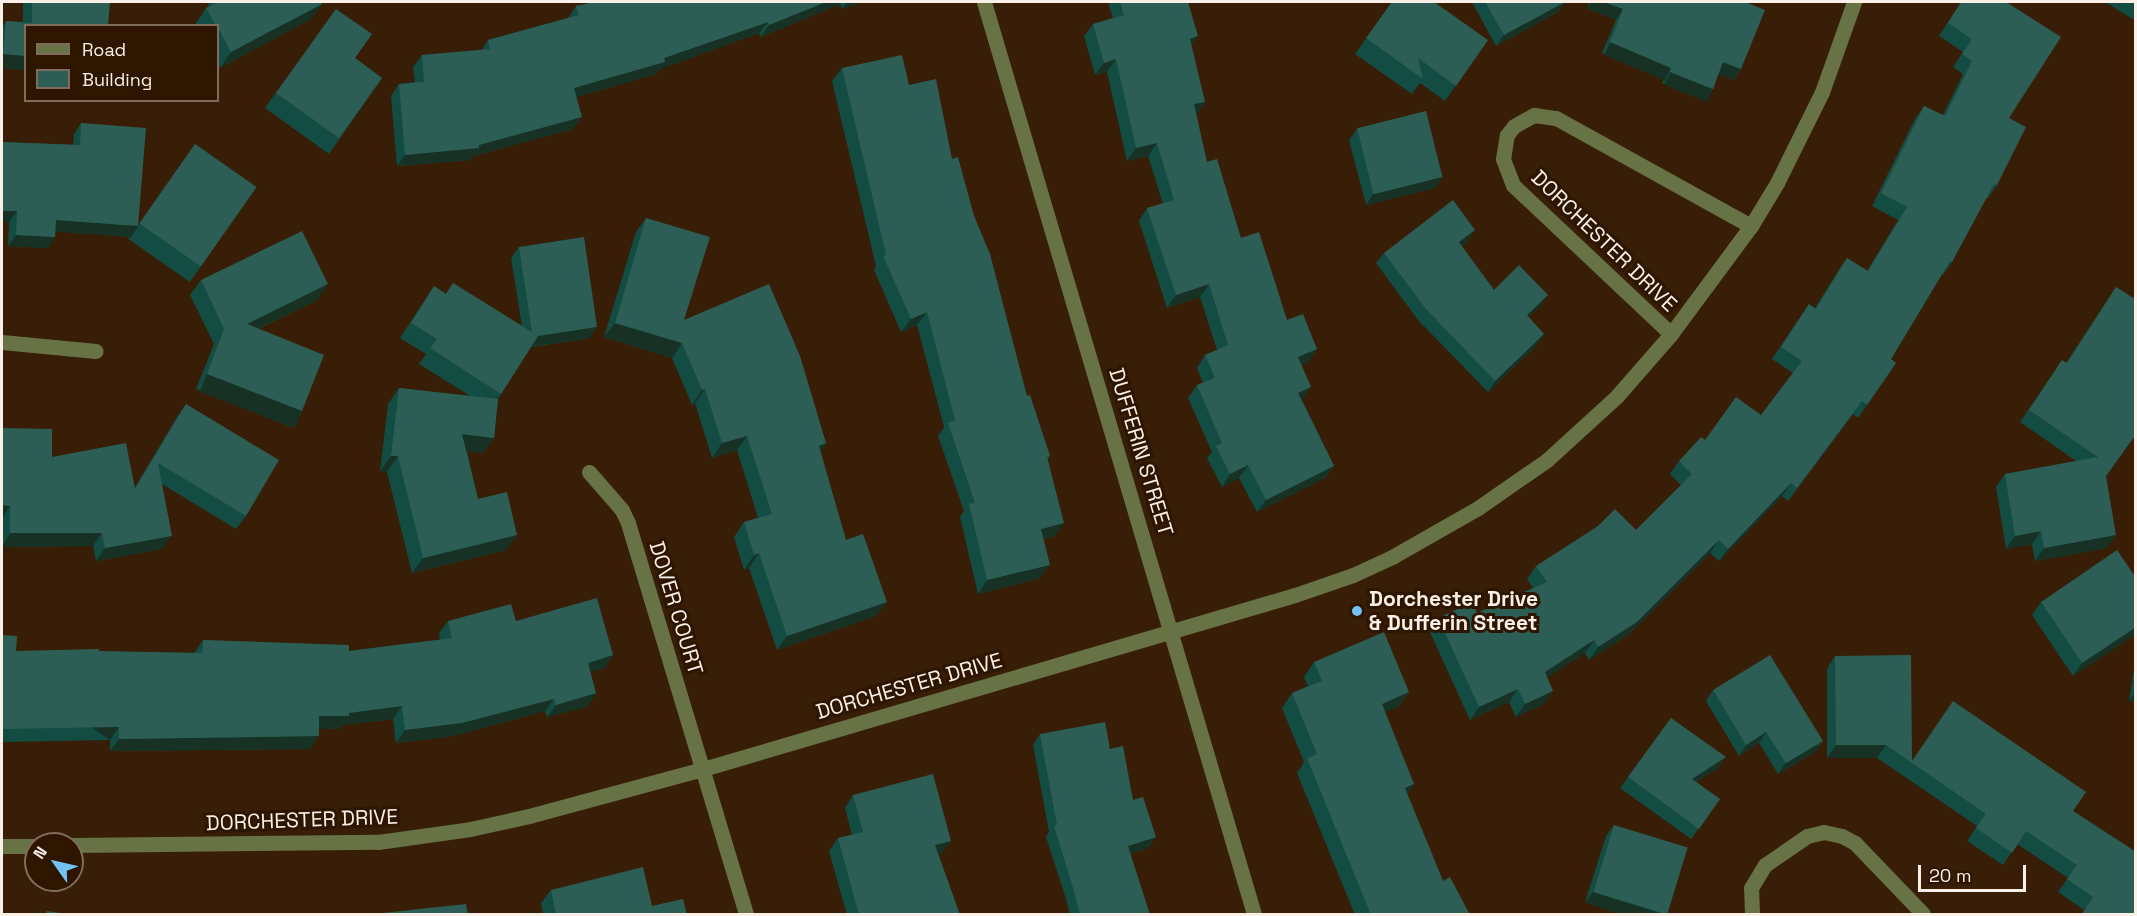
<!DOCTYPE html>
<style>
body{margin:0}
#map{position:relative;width:2137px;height:916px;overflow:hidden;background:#381e07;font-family:"Space Grotesk",sans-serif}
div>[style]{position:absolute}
.minor>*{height:15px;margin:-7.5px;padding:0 7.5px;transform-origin:7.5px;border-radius:7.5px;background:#677245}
.wall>*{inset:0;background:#124c43;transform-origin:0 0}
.shaded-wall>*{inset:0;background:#173224;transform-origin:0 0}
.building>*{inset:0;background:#2c5e55;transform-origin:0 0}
.dots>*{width:16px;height:16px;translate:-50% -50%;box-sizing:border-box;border:3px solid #2d1500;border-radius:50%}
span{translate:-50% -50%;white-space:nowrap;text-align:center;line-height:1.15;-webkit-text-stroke:6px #2d1500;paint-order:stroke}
.street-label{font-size:21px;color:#fbf0e7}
.poi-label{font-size:21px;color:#fbf0e7;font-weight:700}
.left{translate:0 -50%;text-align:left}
.frame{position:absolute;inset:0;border:3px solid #fbf0e7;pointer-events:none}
.legend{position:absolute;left:24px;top:24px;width:195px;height:78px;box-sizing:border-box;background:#2d1500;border:2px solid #7f6d5c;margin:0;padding:8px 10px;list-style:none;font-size:18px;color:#fbf0e7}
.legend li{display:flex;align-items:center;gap:12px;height:30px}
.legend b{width:30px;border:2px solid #7f6d5c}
.north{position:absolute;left:24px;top:832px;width:60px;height:60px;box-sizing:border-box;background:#2d1500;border:2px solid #7f6d5c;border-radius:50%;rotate:304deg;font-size:16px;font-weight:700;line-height:24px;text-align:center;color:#fbf0e7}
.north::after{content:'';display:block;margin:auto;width:21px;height:27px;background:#73c1f5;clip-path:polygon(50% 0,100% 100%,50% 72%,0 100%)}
.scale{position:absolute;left:1918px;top:865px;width:108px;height:27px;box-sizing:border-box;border:3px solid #fbf0e7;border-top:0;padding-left:8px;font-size:18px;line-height:21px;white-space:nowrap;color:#fbf0e7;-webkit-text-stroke:4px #2d1500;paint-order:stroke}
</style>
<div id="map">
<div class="minor">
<i style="left:984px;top:2px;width:951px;rotate:73.51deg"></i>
<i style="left:1671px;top:334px;width:217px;rotate:-136.7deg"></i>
<i style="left:1513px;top:185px;width:28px;rotate:-111deg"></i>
<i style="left:1503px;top:159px;width:24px;rotate:-81deg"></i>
<i style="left:1507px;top:135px;width:11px;rotate:-52deg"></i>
<i style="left:1514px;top:126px;width:23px;rotate:-29deg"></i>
<i style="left:1534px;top:115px;width:22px;rotate:8deg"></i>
<i style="left:1556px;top:118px;width:223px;rotate:29deg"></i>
<i style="left:2px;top:342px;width:94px;rotate:5.5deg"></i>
<i style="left:589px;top:472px;width:50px;rotate:49deg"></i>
<i style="left:622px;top:510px;width:14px;rotate:65deg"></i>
<i style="left:628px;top:523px;width:408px;rotate:73.2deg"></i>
<i style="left:72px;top:845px;width:306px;rotate:-0.6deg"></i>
<i style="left:378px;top:842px;width:93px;rotate:-8deg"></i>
<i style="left:470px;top:829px;width:60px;rotate:-12.4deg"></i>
<i style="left:529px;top:816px;width:180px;rotate:-15.1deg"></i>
<i style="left:703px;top:769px;width:617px;rotate:-16.38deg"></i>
<i style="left:1295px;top:595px;width:61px;rotate:-19deg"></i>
<i style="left:1353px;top:575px;width:43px;rotate:-24.8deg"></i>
<i style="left:1392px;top:557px;width:99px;rotate:-29.7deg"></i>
<i style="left:1478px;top:508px;width:84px;rotate:-34.8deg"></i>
<i style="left:1547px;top:460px;width:95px;rotate:-42.4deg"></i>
<i style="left:1617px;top:396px;width:82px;rotate:-48.9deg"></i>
<i style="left:1671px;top:334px;width:134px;rotate:-53.5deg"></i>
<i style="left:1751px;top:226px;width:50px;rotate:-58.8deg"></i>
<i style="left:1777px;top:183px;width:102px;rotate:-63.7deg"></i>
<i style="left:1822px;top:92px;width:96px;rotate:-70.4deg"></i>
<i style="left:2px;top:846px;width:34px"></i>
<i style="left:1752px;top:914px;width:26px;rotate:-92deg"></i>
<i style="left:1751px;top:888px;width:27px;rotate:-59deg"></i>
<i style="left:1765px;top:865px;width:51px;rotate:-34.6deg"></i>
<i style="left:1807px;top:836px;width:17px;rotate:-13deg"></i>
<i style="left:1824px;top:832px;width:18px;rotate:13deg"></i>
<i style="left:1842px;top:836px;width:15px;rotate:28deg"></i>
<i style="left:1855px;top:843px;width:98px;rotate:46.2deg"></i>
</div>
<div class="wall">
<i style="clip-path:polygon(23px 2px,110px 2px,26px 26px,26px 70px,2px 68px,2px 28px,6px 21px,23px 22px)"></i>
<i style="clip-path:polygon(207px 2px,321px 2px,322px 4px,311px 19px,220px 68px,218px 63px,218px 26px,197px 26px,196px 23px,206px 8px,209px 6px)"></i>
<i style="clip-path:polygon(594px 2px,861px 2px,842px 9px,840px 4px,761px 37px,759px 33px,660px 69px,656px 74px,576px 97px,573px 129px,473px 156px,471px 160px,397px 166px,391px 96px,399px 84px,415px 82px,413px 67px,422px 55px,482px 50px,488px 40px,568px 18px,576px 6px)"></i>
<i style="clip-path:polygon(1108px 2px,1188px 2px,1191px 46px,1205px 102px,1196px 114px,1207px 162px,1241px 238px,1287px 320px,1317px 349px,1308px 362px,1301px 365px,1302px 400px,1334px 466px,1325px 478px,1257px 512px,1239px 478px,1222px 487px,1207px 458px,1212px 452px,1188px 398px,1197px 385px,1203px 383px,1197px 368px,1205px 355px,1217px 350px,1200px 297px,1167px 308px,1139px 221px,1147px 208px,1163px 204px,1148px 156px,1127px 161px,1107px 72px,1095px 75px,1084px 36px,1093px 24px,1113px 18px)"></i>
<i style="clip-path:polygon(1392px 2px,1488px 40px,1445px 101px,1420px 83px,1412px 94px,1355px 54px)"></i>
<i style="clip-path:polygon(1472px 2px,1565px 2px,1558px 12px,1496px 46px)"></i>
<i style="clip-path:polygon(1589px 2px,1745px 2px,1741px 69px,1734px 80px,1718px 74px,1713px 89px,1705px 100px,1662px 83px,1664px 79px,1602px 53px,1616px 20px,1587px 8px)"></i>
<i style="clip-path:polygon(1961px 2px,2006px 2px,2009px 118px,1997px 185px,1988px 198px,1986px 198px,1952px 262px,1943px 275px,1942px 274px,1891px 359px,1896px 363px,1858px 418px,1853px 414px,1788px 501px,1782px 496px,1719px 561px,1710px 553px,1628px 635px,1589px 660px,1585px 653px,1547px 677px,1544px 704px,1516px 717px,1509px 702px,1470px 720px,1429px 630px,1438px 618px,1477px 613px,1533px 588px,1527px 579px,1536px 566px,1636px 530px,1681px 485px,1670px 474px,1679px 461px,1705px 440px,1761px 415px,1793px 373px,1772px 359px,1809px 304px,1815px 308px,1838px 271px,1847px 258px,1867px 271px,1898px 220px,1872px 206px,1915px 119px,1924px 106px,1943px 115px,1963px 74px,1953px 67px,1963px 52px,1939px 36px)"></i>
<i style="clip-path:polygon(2105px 2px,2136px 2px,2136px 21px)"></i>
<i style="clip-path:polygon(336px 9px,355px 58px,382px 78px,329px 154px,265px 108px)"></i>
<i style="clip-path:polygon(842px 68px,909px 85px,952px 159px,974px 216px,1027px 396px,1050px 456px,1048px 459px,1055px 536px,1043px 539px,1040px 578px,978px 594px,960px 517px,964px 511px,938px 436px,944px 427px,917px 325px,901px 332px,874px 270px,876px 266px,832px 81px)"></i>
<i style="clip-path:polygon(81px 123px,131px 237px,56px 231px,48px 248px,8px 246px,9px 222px,2px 222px,2px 142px,73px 145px,74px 134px)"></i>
<i style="clip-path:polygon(1357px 129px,1435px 188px,1366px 205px,1349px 140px)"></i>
<i style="left:195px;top:144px;width:75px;height:116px;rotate:35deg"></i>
<i style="clip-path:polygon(646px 218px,684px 320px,826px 443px,820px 452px,846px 540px,887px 602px,876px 616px,777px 650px,749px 568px,744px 570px,734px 537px,744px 522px,758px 518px,737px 450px,712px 458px,695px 403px,692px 405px,672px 358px,604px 337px,636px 232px)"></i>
<i style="clip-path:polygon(1468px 241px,1461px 246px,1494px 290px,1540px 306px,1528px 317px,1537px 345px,1488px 392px,1418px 320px,1376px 263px,1384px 253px)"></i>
<i style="clip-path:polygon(519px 247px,590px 338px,531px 347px,498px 399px,494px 438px,483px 453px,467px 451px,478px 499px,506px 550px,412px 573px,387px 472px,380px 471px,388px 404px,399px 388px,470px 396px,419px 364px,426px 354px,400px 338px,434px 286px,446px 294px,453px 283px,522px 326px,511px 258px)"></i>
<i style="clip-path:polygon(201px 280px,317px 300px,258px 329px,291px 427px,196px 389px,214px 344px,190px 295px)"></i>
<i style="clip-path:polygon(2116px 287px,2133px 298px,2136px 294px,2136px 434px,2106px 476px,2107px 548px,2035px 561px,2032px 544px,2006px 549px,1996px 487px,2005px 474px,2076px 461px,2020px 422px,2062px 360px,2066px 363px)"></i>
<i style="clip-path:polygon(186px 404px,246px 516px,236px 529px,162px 484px,162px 549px,96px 561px,93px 546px,2px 547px,2px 428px,52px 457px,135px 487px,177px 417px)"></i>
<i style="clip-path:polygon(2136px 578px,2136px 634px,2073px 676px,2032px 615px,2041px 602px)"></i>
<i style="clip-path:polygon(448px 621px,516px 621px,613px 655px,605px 668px,590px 672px,596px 693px,588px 706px,547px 717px,545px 711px,453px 736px,396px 743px,393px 719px,342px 725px,340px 729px,319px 728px,310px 749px,110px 751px,110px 740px,2px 742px,2px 635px,16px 651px,194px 653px,203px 640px,349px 651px,440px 640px,439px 633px)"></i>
<i style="clip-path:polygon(1835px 656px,1912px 761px,2073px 811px,2136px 852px,2084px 910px,2058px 892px,2068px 878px,2017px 844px,2003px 865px,1967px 841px,1977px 826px,1877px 758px,1827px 758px,1827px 669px)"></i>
<i style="clip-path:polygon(2136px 657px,2136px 702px,2129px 701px)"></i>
<i style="clip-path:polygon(1314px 662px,1409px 692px,1399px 706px,1385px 712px,1407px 794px,1443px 881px,1470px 915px,1355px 915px,1297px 773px,1304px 762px,1282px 708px,1292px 693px,1308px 686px,1304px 677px)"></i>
<i style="clip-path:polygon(1713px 690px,1823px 741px,1815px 752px,1778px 774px,1759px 743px,1739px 756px,1706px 701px)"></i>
<i style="clip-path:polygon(1671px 718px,1718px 768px,1696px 782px,1720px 799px,1691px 839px,1620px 788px)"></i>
<i style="clip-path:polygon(1040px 734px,1110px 749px,1133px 800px,1156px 837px,1148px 848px,1130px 854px,1150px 915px,1070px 915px,1067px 902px,1046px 837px,1049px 832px,1033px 745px)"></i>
<i style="clip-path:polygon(853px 795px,951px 841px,942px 853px,938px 855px,960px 915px,847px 915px,829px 851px,838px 838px,852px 835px,845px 808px)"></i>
<i style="clip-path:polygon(1614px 825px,1666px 915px,1624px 915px,1585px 902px,1606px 836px)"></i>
<i style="clip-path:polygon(551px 890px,652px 906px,687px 915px,543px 915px,541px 903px)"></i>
</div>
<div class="shaded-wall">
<i style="clip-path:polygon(826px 2px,842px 2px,840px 4px,761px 37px,769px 25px)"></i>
<i style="clip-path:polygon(847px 2px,861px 2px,842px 9px)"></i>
<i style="clip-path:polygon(1565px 2px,1558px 12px,1496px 46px,1504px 35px)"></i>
<i style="clip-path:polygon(1591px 2px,1604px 2px,1623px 9px,1616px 20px,1587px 8px)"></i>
<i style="clip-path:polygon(322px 4px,311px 19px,220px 68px,231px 52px)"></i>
<i style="clip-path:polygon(768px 22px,759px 33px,660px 69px,656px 74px,566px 100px,574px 88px,664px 58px)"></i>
<i style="clip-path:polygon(1198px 36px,1189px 49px,1190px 39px)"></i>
<i style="left:1610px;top:42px;width:66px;height:14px;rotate:23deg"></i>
<i style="clip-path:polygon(3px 54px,26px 56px,26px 70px,2px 68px,2px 57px)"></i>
<i style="clip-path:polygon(1116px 59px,1107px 72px,1095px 75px,1104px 63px)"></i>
<i style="clip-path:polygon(1723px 62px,1741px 69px,1734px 80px,1715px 73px)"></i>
<i style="left:1670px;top:72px;width:46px;height:14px;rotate:22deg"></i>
<i style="clip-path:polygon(1205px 102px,1196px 115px,1194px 104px)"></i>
<i style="clip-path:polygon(582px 117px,573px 129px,473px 156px,471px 160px,397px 166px,405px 155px,479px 145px)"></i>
<i style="clip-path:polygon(1157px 143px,1148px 156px,1127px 161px,1136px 148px)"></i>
<i style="clip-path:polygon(1443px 177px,1435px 188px,1366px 205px,1373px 194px)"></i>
<i style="clip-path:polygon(2px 211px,17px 211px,9px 222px,2px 222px)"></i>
<i style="clip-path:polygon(56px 220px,138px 226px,131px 237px,48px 231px)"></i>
<i style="clip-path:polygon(1475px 230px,1468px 241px,1451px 253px,1459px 242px)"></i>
<i style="clip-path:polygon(16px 235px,55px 237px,48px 248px,8px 246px)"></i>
<i style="clip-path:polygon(328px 284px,317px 300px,236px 339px,247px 324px)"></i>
<i style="clip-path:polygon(1209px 284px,1200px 297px,1167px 308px,1176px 295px)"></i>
<i style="clip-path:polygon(1548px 295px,1540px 306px,1519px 326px,1527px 315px)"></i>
<i style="clip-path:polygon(927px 312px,917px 325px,901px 332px,911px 319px)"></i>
<i style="clip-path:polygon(615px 323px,682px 343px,672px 358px,604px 337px)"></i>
<i style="clip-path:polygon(597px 327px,590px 338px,525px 347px,533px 337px)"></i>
<i style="clip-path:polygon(1544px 334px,1537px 345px,1488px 392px,1495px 381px)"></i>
<i style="clip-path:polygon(1317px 349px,1308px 362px,1289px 370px,1298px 357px)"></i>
<i style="left:207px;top:374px;width:102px;height:19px;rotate:21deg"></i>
<i style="clip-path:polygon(1311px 387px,1302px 400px,1298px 393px)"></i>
<i style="clip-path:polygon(705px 389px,695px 403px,692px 405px,702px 390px)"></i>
<i style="clip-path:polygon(462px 434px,494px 438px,483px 453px,452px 450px)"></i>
<i style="clip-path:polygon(747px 436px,737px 450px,712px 458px,722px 443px)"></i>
<i style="clip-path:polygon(826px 443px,816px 458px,819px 446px)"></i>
<i style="clip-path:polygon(391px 456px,398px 456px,387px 472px,380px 471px)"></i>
<i style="clip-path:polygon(1248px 465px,1239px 478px,1222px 487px,1230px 474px)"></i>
<i style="clip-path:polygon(1334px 466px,1325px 478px,1257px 512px,1266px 500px)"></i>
<i style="clip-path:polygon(1791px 483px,1782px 496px,1719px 561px,1728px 549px)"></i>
<i style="clip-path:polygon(2px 505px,10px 506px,2px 518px)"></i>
<i style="clip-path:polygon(1064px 523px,1055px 536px,1032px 542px,1041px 529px)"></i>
<i style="clip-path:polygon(2041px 531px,2032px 544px,2006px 549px,2015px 536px)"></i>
<i style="clip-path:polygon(10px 533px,102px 533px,93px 546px,2px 547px)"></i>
<i style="clip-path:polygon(517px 535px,506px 550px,412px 573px,423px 558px)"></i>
<i style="clip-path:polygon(2116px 535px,2107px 548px,2035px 561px,2044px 548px)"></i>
<i style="clip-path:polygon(172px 536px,162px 549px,96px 561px,105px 548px)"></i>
<i style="clip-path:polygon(1719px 540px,1710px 553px,1628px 635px,1589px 660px,1598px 647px)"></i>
<i style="clip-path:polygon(759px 553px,749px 568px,744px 570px,754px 555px)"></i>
<i style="clip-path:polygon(1050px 565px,1040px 578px,978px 594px,987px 580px)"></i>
<i style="clip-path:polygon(887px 602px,876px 616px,777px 650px,787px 636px)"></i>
<i style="clip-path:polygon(2136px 627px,2136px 634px,2073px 676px,2082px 663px)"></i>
<i style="clip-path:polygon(1594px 640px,1585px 653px,1536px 685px,1545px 672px)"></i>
<i style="clip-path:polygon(613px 655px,605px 668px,579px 675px,588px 663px)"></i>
<i style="clip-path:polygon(1518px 689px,1509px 702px,1470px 720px,1479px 707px)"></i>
<i style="clip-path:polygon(1553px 691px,1544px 704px,1516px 717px,1525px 704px)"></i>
<i style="clip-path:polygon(1409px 692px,1399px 706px,1372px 718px,1382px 704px)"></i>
<i style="clip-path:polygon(2136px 692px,2136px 702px,2129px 701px)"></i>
<i style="clip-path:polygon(596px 693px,588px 706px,547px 717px,556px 705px)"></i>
<i style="clip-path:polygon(554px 699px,545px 711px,453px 736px,396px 743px,405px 730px)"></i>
<i style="clip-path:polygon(402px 706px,393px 719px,342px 725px,340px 729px,310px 728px,319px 716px)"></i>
<i style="left:119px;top:727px;width:16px;height:117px;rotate:125deg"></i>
<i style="clip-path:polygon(1766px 732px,1759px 743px,1739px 756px,1746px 745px)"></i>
<i style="clip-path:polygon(319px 736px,310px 749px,110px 751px,119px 739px)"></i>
<i style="clip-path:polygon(1823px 741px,1815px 752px,1778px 774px,1786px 763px)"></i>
<i style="clip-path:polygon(1836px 745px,1886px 745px,1877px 758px,1827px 758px)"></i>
<i style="clip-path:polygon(1726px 757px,1718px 768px,1684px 789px,1692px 779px)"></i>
<i style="clip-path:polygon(1414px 784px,1404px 799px,1405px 788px)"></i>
<i style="clip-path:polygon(1156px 837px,1148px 848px,1120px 857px,1128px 846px)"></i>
<i style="clip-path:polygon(951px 841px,942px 853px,926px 858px,935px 845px)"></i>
<i style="clip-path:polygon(1593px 892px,1666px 915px,1624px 915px,1585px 902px)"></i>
</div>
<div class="building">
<i style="clip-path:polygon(32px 2px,110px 2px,108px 26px,26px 26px,26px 56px,3px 54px,6px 21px,32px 23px)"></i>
<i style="clip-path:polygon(218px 2px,321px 2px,322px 4px,231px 52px,218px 28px,218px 26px,216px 26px,206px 8px)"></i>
<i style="clip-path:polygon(594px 2px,826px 2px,769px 25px,768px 22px,664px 58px,665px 62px,574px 88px,582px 117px,479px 145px,479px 148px,405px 155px,399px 84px,424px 82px,422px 55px,490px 49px,488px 40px,579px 15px,576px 6px)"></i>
<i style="clip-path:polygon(1120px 2px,1188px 2px,1198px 36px,1190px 39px,1205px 102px,1194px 104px,1207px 162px,1217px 159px,1241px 238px,1259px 232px,1287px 320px,1303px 314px,1317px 349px,1298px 357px,1311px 387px,1298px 393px,1334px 466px,1266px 500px,1248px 465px,1230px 474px,1216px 446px,1222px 443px,1197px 385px,1215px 378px,1205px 355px,1228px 345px,1209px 284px,1176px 295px,1147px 208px,1174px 200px,1157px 143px,1136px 148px,1116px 59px,1104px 63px,1093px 24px,1124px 15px)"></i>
<i style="clip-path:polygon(1392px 2px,1434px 2px,1488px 40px,1456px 86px,1418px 58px,1423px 79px,1366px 38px)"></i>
<i style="clip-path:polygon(1485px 2px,1565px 2px,1504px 35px)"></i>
<i style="clip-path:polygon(1604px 2px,1745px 2px,1765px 10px,1741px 69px,1723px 62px,1713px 89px,1670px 72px,1671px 68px,1610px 42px,1623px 9px)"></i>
<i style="clip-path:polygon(1961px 2px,2006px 2px,2061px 37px,2009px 118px,2026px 127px,1997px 185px,1994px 184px,1952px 262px,1950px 261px,1891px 359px,1896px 363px,1867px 405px,1862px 401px,1797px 488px,1791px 483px,1728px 549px,1719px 540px,1637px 622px,1598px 647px,1594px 640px,1545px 672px,1553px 691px,1525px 704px,1518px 689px,1479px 707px,1438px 618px,1473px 602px,1477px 613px,1547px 582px,1536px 566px,1598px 526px,1615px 509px,1636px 530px,1692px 474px,1679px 461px,1701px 437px,1705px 440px,1736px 397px,1761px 415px,1802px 361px,1781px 347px,1809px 304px,1816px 309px,1847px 258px,1868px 271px,1907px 207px,1881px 193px,1924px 106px,1945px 116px,1972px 61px,1962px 54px,1972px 39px,1948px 23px)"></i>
<i style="clip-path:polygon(336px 9px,372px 34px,355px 58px,382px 78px,339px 138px,276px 93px)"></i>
<i style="clip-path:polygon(902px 55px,909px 85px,936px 79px,952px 159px,958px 157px,974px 216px,990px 254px,1027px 396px,1030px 395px,1050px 456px,1047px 457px,1064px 523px,1041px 529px,1050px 565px,987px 580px,969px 504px,975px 503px,948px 423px,955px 420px,927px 312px,911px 319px,883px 256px,886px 255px,842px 68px)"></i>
<i style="left:1426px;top:111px;width:68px;height:71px;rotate:76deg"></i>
<i style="clip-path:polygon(81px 123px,146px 128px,138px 226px,56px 220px,55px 237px,16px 235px,17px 211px,2px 211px,2px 142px,80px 145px)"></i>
<i style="left:195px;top:144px;width:75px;height:97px;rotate:35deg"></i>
<i style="clip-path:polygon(1453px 200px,1475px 230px,1459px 242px,1494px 290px,1519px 265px,1548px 295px,1527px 315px,1544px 334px,1495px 381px,1426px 309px,1384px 253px)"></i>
<i style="clip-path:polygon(646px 218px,710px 237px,684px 320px,769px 284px,800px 356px,826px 443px,819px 446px,846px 540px,863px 534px,887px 602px,787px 636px,759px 553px,754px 555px,744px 522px,772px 514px,747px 436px,722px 443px,705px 389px,702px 390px,682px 343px,615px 323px)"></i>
<i style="clip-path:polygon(302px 231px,328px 284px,247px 324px,324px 355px,302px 411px,207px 374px,224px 329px,201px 280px)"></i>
<i style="clip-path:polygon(584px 237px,597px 327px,537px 336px,532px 332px,519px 247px)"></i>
<i style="clip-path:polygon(453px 283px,538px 336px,501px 394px,430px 348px,437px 339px,411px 323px,434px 286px,446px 294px)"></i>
<i style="clip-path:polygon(2116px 287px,2133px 298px,2136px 295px,2136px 434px,2106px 476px,2116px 535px,2044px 548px,2041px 531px,2015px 536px,2005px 474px,2098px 457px,2029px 410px,2062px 360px,2067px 363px)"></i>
<i style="clip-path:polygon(399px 388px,498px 399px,494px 438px,462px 434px,478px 499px,507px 492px,517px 535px,423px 558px,398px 456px,391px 456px)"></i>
<i style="clip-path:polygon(186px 404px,279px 460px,246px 516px,158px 463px,172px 536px,105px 548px,102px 533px,10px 533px,10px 506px,2px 505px,2px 428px,52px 429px,52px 457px,126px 443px,135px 489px)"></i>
<i style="clip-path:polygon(2117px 550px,2136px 578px,2136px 627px,2082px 663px,2041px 602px)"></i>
<i style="clip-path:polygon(597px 598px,613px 655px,588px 663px,596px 693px,556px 705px,554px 699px,462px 723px,405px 730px,402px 706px,349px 713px,349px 716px,319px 716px,319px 736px,119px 739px,119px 727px,2px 729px,2px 635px,17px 636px,16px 651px,99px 649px,99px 651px,202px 653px,203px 640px,349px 645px,349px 651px,452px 638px,448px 621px,511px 604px,516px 621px)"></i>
<i style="clip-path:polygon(1384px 632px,1409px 692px,1382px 704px,1414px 784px,1405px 788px,1443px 881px,1450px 877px,1470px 915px,1371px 915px,1307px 758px,1317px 754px,1292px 693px,1322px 681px,1314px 662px)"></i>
<i style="clip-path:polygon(1770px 655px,1823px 741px,1786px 763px,1766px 732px,1746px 745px,1713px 690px)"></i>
<i style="clip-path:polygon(1911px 655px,1912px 761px,1953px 701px,2086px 792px,2073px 811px,2136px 852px,2136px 915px,2081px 915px,2093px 897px,2067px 879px,2077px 865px,2026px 831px,2012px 853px,1976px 828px,1986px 814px,1886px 745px,1836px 745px,1835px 656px)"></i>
<i style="clip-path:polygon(1671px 718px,1726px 757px,1692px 779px,1720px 799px,1699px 829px,1628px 777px)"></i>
<i style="clip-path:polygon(1105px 722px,1110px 749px,1123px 746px,1133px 800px,1143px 797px,1156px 837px,1128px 846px,1150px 915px,1080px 915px,1074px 891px,1054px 826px,1057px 825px,1040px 734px)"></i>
<i style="clip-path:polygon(933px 774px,951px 841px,935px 845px,960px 915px,859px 915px,838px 838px,863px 832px,853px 795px)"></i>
<i style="left:1614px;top:825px;width:77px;height:70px;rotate:17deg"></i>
<i style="clip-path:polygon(643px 867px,652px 906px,683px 899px,687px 915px,556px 915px,551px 890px)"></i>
<i style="clip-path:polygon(466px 904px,468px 915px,373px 915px,373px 914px)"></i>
<i style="clip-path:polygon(47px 911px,73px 915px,46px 915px)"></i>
</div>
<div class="dots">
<i style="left:1357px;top:611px;background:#73c1f5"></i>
</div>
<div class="street-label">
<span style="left:1604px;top:241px;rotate:44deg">DORCHESTER DRIVE</span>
<span style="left:1141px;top:452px;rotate:73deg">DUFFERIN STREET</span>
<span style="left:676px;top:608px;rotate:73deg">DOVER COURT</span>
<span style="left:909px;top:686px;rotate:-16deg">DORCHESTER DRIVE</span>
<span style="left:302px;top:820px;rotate:-2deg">DORCHESTER DRIVE</span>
</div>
<div class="poi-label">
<span class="left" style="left:1369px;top:611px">Dorchester Drive<br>&amp; Dufferin Street</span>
</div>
<div class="frame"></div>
<ul class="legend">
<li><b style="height:8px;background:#677245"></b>Road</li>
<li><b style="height:16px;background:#2c5e55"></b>Building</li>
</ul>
<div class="north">N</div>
<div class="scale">20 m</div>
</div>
